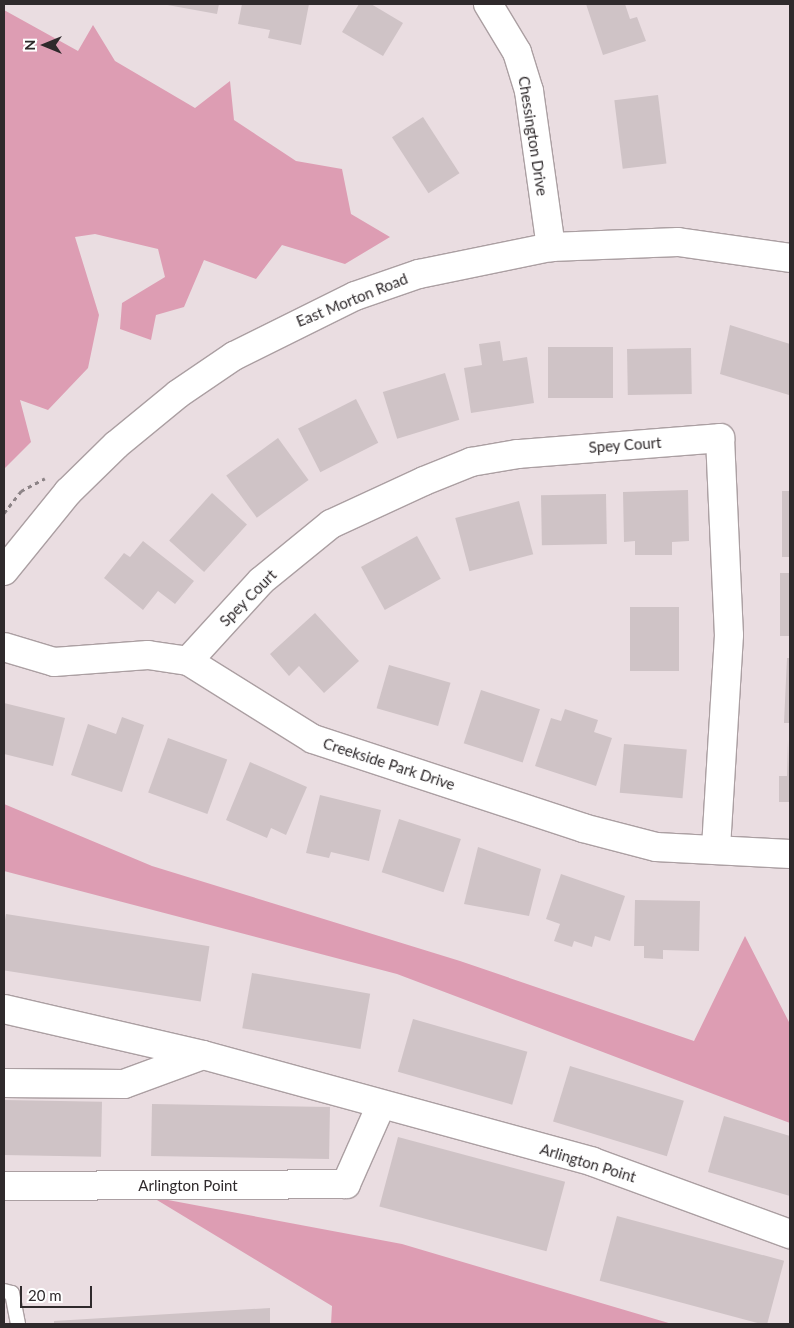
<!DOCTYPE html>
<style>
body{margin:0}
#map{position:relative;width:794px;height:1328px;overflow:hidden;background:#eadde1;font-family:Lato,sans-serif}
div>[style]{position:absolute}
.forest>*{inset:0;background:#dd9db3}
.building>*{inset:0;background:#cfc3c6;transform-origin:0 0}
.path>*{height:3px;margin-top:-1.5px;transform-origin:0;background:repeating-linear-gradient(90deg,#8c8386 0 4px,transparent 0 8px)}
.roads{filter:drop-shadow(1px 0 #ab9fa2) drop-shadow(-1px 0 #ab9fa2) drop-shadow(0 1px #ab9fa2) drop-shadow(0 -1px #ab9fa2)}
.service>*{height:14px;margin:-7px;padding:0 7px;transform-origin:7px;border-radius:7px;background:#fff}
.minor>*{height:28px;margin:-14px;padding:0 14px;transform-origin:14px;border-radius:14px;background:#fff}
span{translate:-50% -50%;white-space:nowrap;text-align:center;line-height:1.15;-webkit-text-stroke:4px #fff;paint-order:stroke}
.street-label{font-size:15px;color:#2f2a2c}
.frame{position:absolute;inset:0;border:5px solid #2f2a2c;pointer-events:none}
.north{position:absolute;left:20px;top:20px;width:50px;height:50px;-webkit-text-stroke:4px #fff;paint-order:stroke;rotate:270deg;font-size:14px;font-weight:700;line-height:20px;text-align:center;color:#2f2a2c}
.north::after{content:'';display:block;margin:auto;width:18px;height:22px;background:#2f2a2c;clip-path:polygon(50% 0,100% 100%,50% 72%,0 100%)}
.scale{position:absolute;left:20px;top:1286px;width:72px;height:22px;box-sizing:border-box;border:2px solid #2f2a2c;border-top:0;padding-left:6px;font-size:15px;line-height:18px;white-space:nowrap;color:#2f2a2c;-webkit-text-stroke:4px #fff;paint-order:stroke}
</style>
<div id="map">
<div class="forest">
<i style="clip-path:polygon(4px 10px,78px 51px,93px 25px,115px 61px,195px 108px,230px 81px,234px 120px,296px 161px,342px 169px,351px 214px,390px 237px,345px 264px,282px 245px,256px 279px,204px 260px,184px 307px,156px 315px,151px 340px,120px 329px,122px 303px,165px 277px,158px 249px,95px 234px,75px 237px,99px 315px,88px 368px,48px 410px,20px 400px,31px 442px,4px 469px)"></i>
<i style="clip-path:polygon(4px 804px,152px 866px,460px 961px,694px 1041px,745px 936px,790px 1024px,790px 1123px,397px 974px,4px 871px)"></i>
<i style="clip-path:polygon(152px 1197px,402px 1244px,672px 1324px,331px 1324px,332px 1306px)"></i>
</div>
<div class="building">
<i style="clip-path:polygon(162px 4px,219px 4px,217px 14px)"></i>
<i style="clip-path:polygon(242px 4px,309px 4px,301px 45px,268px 38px,270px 30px,238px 24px)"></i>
<i style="clip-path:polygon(359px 4px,371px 4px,403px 23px,383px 56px,342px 32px)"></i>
<i style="clip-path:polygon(586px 4px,625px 4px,630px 19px,637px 17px,646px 41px,603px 55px)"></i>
<i style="left:658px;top:95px;width:69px;height:44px;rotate:83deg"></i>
<i style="left:423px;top:117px;width:67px;height:37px;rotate:57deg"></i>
<i style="clip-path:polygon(730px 325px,790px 344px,789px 395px,720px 374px)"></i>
<i style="clip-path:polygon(500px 341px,503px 361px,527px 357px,534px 403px,471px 413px,464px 368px,482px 365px,479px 344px)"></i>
<i style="left:548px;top:347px;width:65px;height:51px"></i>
<i style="left:691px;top:348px;width:46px;height:64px;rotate:89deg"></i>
<i style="left:445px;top:373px;width:49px;height:65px;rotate:73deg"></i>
<i style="left:356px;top:399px;width:49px;height:65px;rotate:63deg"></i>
<i style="left:278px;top:438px;width:52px;height:64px;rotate:54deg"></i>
<i style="clip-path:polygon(688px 490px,689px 541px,672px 542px,672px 555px,635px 555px,635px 541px,624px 542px,623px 492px)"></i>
<i style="left:782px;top:491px;width:8px;height:66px"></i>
<i style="left:212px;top:493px;width:47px;height:64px;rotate:42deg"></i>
<i style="left:606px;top:494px;width:50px;height:65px;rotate:89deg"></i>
<i style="left:519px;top:501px;width:55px;height:66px;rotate:75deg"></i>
<i style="left:417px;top:536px;width:49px;height:64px;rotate:61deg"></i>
<i style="clip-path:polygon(143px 541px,194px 581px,175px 604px,158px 591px,143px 610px,104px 578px,124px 553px,130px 557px)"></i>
<i style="left:780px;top:573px;width:10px;height:63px"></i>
<i style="left:630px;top:607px;width:49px;height:64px"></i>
<i style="clip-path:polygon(315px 613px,359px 661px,324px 693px,299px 666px,289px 676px,270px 654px)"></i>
<i style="clip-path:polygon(787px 658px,790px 658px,790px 723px,784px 723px)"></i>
<i style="left:389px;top:665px;width:64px;height:45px;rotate:16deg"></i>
<i style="left:481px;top:690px;width:62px;height:56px;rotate:18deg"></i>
<i style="clip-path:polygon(4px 703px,65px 718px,53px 766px,4px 754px)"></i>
<i style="clip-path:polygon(565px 709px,598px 720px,594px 732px,612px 738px,596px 786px,535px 766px,551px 718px,561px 721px)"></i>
<i style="clip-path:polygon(122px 717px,144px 725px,122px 792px,71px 775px,88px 724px,116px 734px)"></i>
<i style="left:168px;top:738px;width:63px;height:58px;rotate:20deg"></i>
<i style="clip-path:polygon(788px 739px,790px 802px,779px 802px,779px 776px,787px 776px)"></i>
<i style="left:624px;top:744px;width:63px;height:49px;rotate:5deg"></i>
<i style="clip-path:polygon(250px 762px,307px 787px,286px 835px,271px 828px,267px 838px,226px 820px)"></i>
<i style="clip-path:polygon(320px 795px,381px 810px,369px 861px,331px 852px,329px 858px,306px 853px)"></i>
<i style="left:399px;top:819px;width:65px;height:56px;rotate:18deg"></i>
<i style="clip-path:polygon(478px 847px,541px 869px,529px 916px,464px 904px)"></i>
<i style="clip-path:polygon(561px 874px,625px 896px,610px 941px,595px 936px,592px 947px,574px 941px,572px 947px,554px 941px,560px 924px,546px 919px)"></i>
<i style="clip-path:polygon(635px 900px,700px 901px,699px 951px,663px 950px,663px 959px,644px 958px,644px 946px,634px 946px)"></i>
<i style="left:6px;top:914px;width:206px;height:56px;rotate:9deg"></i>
<i style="left:252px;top:973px;width:120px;height:56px;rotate:10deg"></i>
<i style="left:413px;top:1019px;width:119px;height:55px;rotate:16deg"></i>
<i style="left:570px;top:1066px;width:119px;height:58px;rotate:17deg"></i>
<i style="left:4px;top:1100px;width:98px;height:55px;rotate:1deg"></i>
<i style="left:152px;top:1104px;width:178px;height:52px;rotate:1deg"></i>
<i style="clip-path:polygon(724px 1116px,790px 1136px,790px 1196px,708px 1172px)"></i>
<i style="left:398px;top:1137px;width:173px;height:72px;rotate:15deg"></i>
<i style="left:617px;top:1216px;width:173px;height:67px;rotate:15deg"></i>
<i style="clip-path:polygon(270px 1308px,270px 1324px,54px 1324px,54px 1321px)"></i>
</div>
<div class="path">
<i style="left:4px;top:513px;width:28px;rotate:-52deg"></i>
<i style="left:21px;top:491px;width:27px;rotate:-28deg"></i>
</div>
<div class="roads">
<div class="service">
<i style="left:4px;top:1291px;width:8px;rotate:14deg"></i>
<i style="left:12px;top:1293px;width:32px;rotate:79deg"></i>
</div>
<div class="minor">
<i style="left:488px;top:4px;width:56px;rotate:58.9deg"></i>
<i style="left:517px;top:52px;width:41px;rotate:72.9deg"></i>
<i style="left:529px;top:91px;width:158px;rotate:82deg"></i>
<i style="left:4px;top:571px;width:102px;rotate:-51deg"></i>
<i style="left:68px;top:492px;width:67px;rotate:-44.4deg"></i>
<i style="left:116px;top:445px;width:80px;rotate:-39.4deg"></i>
<i style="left:178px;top:394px;width:68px;rotate:-34.2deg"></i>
<i style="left:234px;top:356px;width:135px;rotate:-26.4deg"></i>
<i style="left:355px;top:296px;width:68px;rotate:-19deg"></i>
<i style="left:419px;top:274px;width:135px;rotate:-11.6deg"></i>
<i style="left:551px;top:247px;width:127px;rotate:-2.3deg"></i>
<i style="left:678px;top:242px;width:113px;rotate:8.1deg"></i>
<i style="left:4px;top:647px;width:52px;rotate:16.7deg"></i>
<i style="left:54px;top:662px;width:94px;rotate:-4.3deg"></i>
<i style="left:148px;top:655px;width:40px;rotate:8.5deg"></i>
<i style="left:188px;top:661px;width:147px;rotate:32deg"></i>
<i style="left:313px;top:739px;width:284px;rotate:18.2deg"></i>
<i style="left:583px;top:828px;width:75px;rotate:14.6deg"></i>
<i style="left:656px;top:847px;width:134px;rotate:3deg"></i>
<i style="left:188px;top:661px;width:108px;rotate:-47.6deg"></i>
<i style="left:261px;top:581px;width:90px;rotate:-39.2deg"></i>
<i style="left:331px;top:524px;width:102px;rotate:-24.8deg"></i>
<i style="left:424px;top:481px;width:51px;rotate:-22deg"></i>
<i style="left:471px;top:462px;width:48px;rotate:-9.7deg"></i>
<i style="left:518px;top:454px;width:203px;rotate:-4.5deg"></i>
<i style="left:720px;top:438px;width:197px;rotate:87.4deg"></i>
<i style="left:729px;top:635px;width:215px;rotate:93.5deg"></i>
<i style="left:4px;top:1009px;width:204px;rotate:13deg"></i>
<i style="left:203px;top:1055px;width:404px;rotate:15.3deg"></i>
<i style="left:593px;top:1162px;width:210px;rotate:20.1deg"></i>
<i style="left:4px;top:1083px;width:120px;rotate:0.5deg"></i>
<i style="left:124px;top:1084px;width:84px;rotate:-20.2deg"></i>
<i style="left:4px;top:1186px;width:342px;rotate:-0.3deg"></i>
<i style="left:346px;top:1184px;width:86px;rotate:-66.1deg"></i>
</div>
</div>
<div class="street-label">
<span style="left:533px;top:136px;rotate:81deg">Chessington Drive</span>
<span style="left:352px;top:300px;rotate:-22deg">East Morton Road</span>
<span style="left:625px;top:445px;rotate:-4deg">Spey Court</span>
<span style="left:248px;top:598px;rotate:-45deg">Spey Court</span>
<span style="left:389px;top:764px;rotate:18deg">Creekside Park Drive</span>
<span style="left:588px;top:1163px;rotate:17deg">Arlington Point</span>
<span style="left:188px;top:1186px">Arlington Point</span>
</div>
<div class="frame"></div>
<div class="north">N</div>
<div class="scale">20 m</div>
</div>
